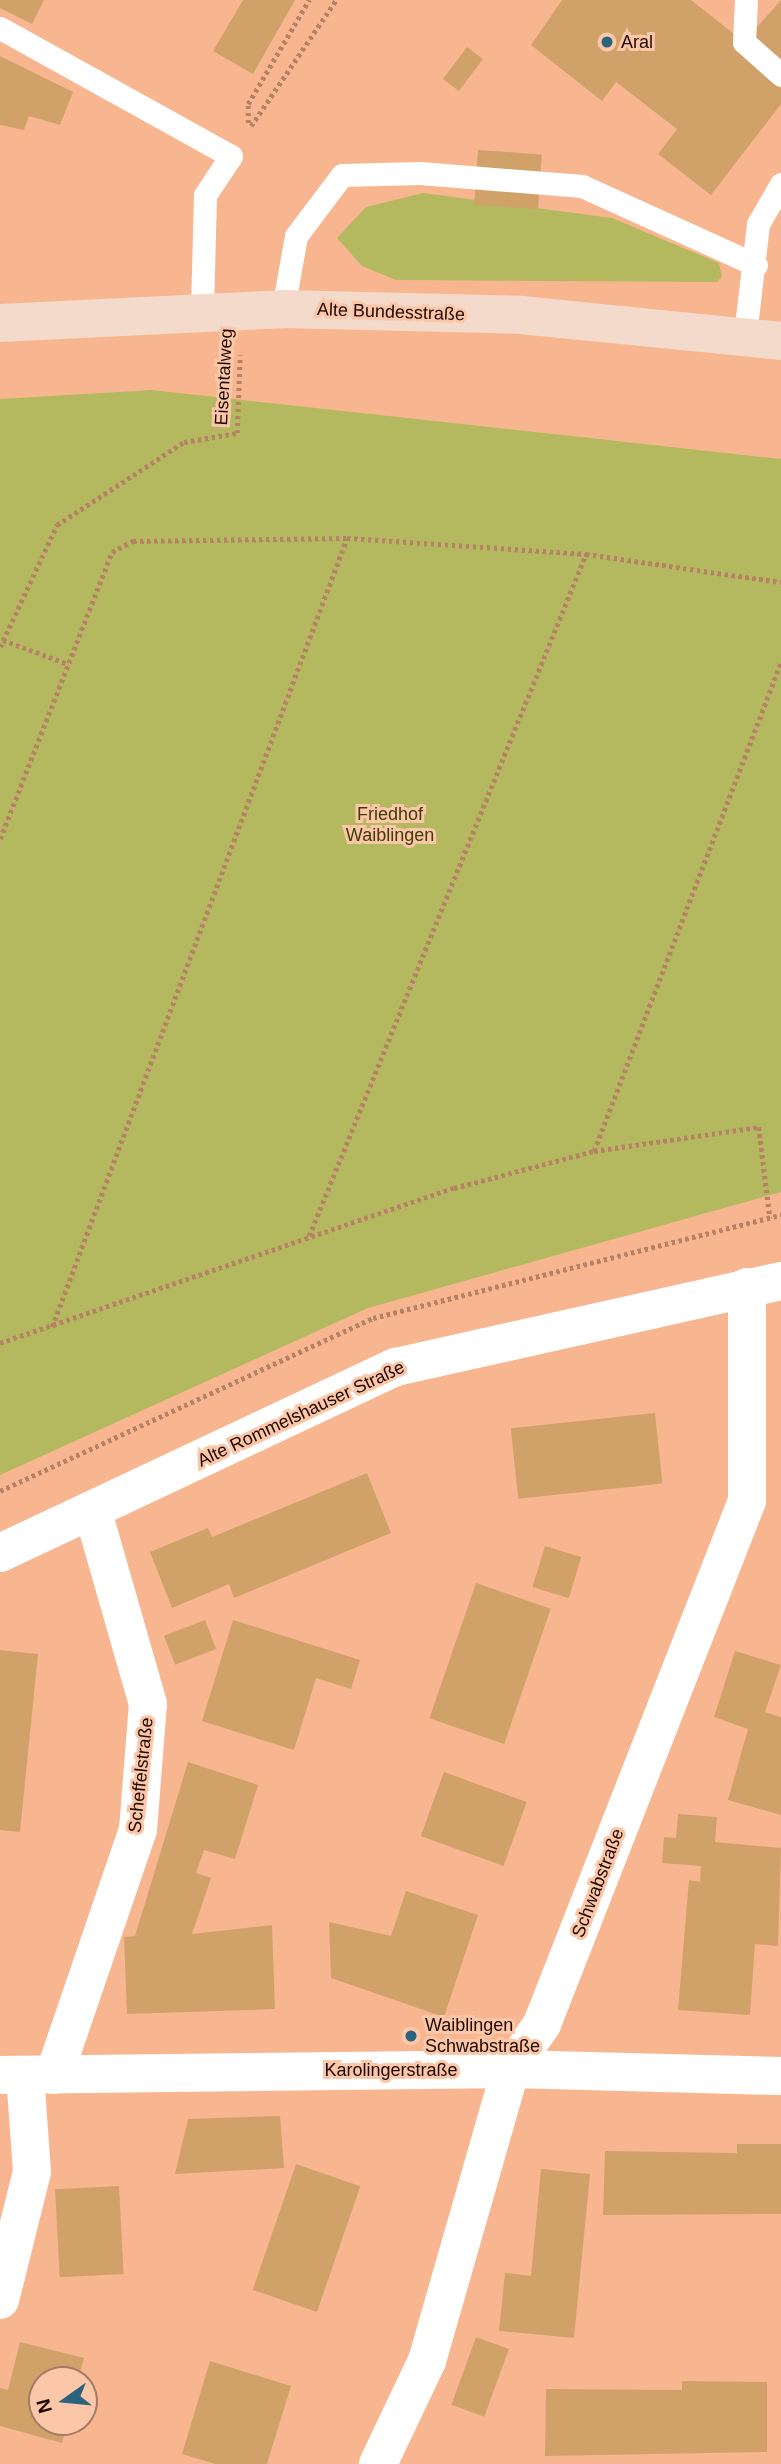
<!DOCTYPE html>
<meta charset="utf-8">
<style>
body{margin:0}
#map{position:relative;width:781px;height:2464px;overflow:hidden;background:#f8b690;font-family:Helvetica,sans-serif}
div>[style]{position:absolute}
.green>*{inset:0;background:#b4b95f}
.building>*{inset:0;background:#d0a269;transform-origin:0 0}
.path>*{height:4.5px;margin-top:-2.25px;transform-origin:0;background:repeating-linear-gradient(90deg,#b68164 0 3.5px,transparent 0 7px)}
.service>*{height:23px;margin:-11.5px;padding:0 11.5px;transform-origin:11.5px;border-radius:11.5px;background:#fff}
.minor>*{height:38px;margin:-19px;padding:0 19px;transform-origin:19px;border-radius:19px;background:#fff}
.secondary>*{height:38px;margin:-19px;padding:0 19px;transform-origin:19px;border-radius:19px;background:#f3dacb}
.dots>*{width:19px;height:19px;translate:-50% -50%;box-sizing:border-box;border:4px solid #fcc7a8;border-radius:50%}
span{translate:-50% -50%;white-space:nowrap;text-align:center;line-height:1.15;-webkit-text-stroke:6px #fcc7a8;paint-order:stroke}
.poi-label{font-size:18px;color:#1e0800}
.left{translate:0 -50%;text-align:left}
.street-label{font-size:18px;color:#1e0800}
.park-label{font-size:18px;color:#3c3d07}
.north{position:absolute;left:28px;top:2366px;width:70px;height:70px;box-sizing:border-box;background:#fcc7a8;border:2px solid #a37b65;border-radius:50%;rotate:255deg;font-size:19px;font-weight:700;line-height:28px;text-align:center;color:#1e0800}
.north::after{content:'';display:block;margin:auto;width:24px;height:32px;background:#2b627d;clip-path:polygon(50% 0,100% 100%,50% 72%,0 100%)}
</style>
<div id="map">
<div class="green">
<i style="clip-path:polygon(423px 193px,612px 218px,719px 263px,722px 276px,717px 282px,396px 280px,362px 266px,337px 238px,366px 207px)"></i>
<i style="clip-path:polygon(152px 390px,781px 459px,781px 1192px,368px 1308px,0 1475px,0 399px)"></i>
</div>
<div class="building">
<i style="clip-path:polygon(0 0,44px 0,32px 24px,0 8px)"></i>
<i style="clip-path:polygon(243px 0,295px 0,253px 74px,213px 51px)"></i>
<i style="clip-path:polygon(562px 0,691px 0,744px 42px,781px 0,781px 104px,711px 195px,658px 154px,677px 129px,616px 82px,602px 101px,531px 45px)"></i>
<i style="left:467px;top:47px;width:20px;height:40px;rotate:37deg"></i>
<i style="clip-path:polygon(0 56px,73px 92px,60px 125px,29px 116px,24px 130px,0 125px)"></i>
<i style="left:478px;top:150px;width:64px;height:55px;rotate:4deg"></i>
<i style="left:655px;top:1413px;width:71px;height:145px;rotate:84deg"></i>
<i style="clip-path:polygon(367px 1473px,391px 1533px,234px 1598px,229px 1584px,172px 1608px,150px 1552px,208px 1528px,212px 1537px)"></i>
<i style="left:545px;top:1546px;width:38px;height:43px;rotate:17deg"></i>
<i style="left:476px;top:1583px;width:79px;height:143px;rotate:19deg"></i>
<i style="left:205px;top:1620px;width:31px;height:44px;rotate:69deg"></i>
<i style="clip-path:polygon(233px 1620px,360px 1660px,351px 1689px,316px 1678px,294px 1750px,202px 1721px)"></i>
<i style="clip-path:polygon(0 1650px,38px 1654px,20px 1832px,0 1830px)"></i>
<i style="clip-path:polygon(735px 1651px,781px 1665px,765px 1712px,781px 1717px,781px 1815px,728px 1800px,748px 1729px,714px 1717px)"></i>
<i style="clip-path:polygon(188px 1762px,258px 1785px,235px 1859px,204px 1850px,196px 1873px,211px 1878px,192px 1934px,272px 1925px,275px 2009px,127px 2014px,124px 1937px,135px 1936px)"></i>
<i style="left:444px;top:1772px;width:88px;height:68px;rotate:20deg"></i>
<i style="clip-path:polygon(678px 1814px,717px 1817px,715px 1842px,781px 1848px,778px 1946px,755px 1944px,750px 2015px,678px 2010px,689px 1880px,700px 1882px,701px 1866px,662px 1863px,664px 1837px,676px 1838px)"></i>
<i style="clip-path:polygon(406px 1891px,478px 1915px,444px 2017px,331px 1978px,329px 1922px,391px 1936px)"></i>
<i style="clip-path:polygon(280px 2116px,284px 2168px,175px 2174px,188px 2119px)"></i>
<i style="clip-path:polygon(737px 2144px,781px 2144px,781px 2214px,603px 2215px,605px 2151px,737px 2153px)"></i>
<i style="left:296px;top:2164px;width:68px;height:133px;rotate:19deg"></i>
<i style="clip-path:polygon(541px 2169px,590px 2174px,574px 2338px,499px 2331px,505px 2273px,531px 2276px)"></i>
<i style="left:119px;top:2186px;width:88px;height:64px;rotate:87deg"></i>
<i style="left:476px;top:2337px;width:35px;height:72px;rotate:20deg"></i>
<i style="clip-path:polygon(20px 2342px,84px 2358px,78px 2380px,42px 2380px,42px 2422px,67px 2422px,62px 2443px,0 2426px,0 2388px,8px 2390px)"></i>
<i style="clip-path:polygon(210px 2361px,291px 2386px,267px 2464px,215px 2464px,182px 2454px)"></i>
<i style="clip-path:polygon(682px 2381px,767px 2382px,767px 2452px,545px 2456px,546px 2389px,682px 2390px)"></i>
</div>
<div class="path">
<i style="left:248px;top:123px;width:19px;rotate:-90deg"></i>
<i style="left:248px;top:104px;width:121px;rotate:-59.6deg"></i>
<i style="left:251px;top:126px;width:152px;rotate:-56deg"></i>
<i style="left:3px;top:640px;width:69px;rotate:20.3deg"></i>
<i style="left:0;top:647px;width:135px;rotate:-65deg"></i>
<i style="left:57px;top:525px;width:152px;rotate:-33.2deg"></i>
<i style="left:184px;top:442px;width:54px;rotate:-9.6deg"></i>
<i style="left:237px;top:433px;width:78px;rotate:-87.8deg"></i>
<i style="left:0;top:839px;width:308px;rotate:-68.7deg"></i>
<i style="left:112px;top:552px;width:24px;rotate:-28deg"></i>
<i style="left:133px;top:541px;width:214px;rotate:-0.8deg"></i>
<i style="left:347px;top:538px;width:240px;rotate:3.8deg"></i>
<i style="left:586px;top:554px;width:197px;rotate:8.2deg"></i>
<i style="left:594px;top:1151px;width:524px;rotate:-69.07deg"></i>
<i style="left:309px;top:1236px;width:736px;rotate:-67.9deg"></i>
<i style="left:52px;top:1327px;width:842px;rotate:-69.5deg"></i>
<i style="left:0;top:1343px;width:480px;rotate:-18.9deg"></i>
<i style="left:454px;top:1188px;width:145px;rotate:-14.8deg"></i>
<i style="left:594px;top:1151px;width:167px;rotate:-8.3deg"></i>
<i style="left:759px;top:1127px;width:92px;rotate:83.1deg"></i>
<i style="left:0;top:1491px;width:411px;rotate:-24.9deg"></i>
<i style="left:373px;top:1318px;width:421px;rotate:-14.2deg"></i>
</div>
<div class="service">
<i style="left:746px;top:0;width:42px;rotate:92.7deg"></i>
<i style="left:744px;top:42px;width:50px;rotate:41.7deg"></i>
<i style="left:0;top:28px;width:264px;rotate:29deg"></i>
<i style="left:231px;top:156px;width:47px;rotate:123.7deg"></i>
<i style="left:205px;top:195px;width:116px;rotate:91.5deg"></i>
<i style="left:283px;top:309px;width:74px;rotate:-79.9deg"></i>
<i style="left:296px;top:236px;width:76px;rotate:-53deg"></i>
<i style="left:342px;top:175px;width:78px;rotate:-1.5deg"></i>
<i style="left:420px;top:173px;width:163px;rotate:4.6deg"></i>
<i style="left:582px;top:186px;width:191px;rotate:24.4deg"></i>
<i style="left:745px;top:335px;width:112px;rotate:-83.3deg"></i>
<i style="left:758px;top:224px;width:46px;rotate:-60.1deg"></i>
</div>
<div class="minor">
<i style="left:0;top:1553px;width:438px;rotate:-25.2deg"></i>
<i style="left:396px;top:1367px;width:394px;rotate:-12.6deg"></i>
<i style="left:0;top:2075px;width:511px;rotate:-0.67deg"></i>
<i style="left:511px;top:2069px;width:270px;rotate:1.5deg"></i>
<i style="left:54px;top:2075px;width:259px;rotate:-71.1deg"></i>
<i style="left:138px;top:1830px;width:126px;rotate:-85.5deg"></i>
<i style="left:148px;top:1704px;width:200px;rotate:-106deg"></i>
<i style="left:0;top:2300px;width:132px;rotate:-76deg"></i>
<i style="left:32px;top:2172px;width:97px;rotate:-94.1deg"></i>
<i style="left:378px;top:2464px;width:114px;rotate:-64.6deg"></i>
<i style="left:427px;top:2361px;width:304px;rotate:-74deg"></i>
<i style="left:511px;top:2069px;width:55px;rotate:-55.4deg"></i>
<i style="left:542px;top:2024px;width:562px;rotate:-68.6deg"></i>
<i style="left:747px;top:1501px;width:214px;rotate:-90deg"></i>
</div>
<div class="secondary">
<i style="left:0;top:323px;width:283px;rotate:-2.8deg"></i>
<i style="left:283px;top:309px;width:238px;rotate:1.4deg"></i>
<i style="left:521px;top:315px;width:261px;rotate:5.7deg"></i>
</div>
<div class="dots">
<i style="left:607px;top:42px;background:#2b627d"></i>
<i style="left:411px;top:2036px;background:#2b627d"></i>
</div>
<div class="poi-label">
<span class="left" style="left:621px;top:42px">Aral</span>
<span class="left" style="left:425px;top:2036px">Waiblingen<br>Schwabstraße</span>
</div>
<div class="street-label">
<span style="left:391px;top:312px;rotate:2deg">Alte Bundesstraße</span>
<span style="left:224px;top:377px;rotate:-87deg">Eisentalweg</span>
<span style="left:301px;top:1414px;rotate:-25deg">Alte Rommelshauser Straße</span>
<span style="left:141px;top:1775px;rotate:-84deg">Scheffelstraße</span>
<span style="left:598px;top:1883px;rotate:-69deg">Schwabstraße</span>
<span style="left:391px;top:2070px">Karolingerstraße</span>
</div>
<div class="park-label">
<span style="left:390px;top:825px">Friedhof<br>Waiblingen</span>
</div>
<div class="north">N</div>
</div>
